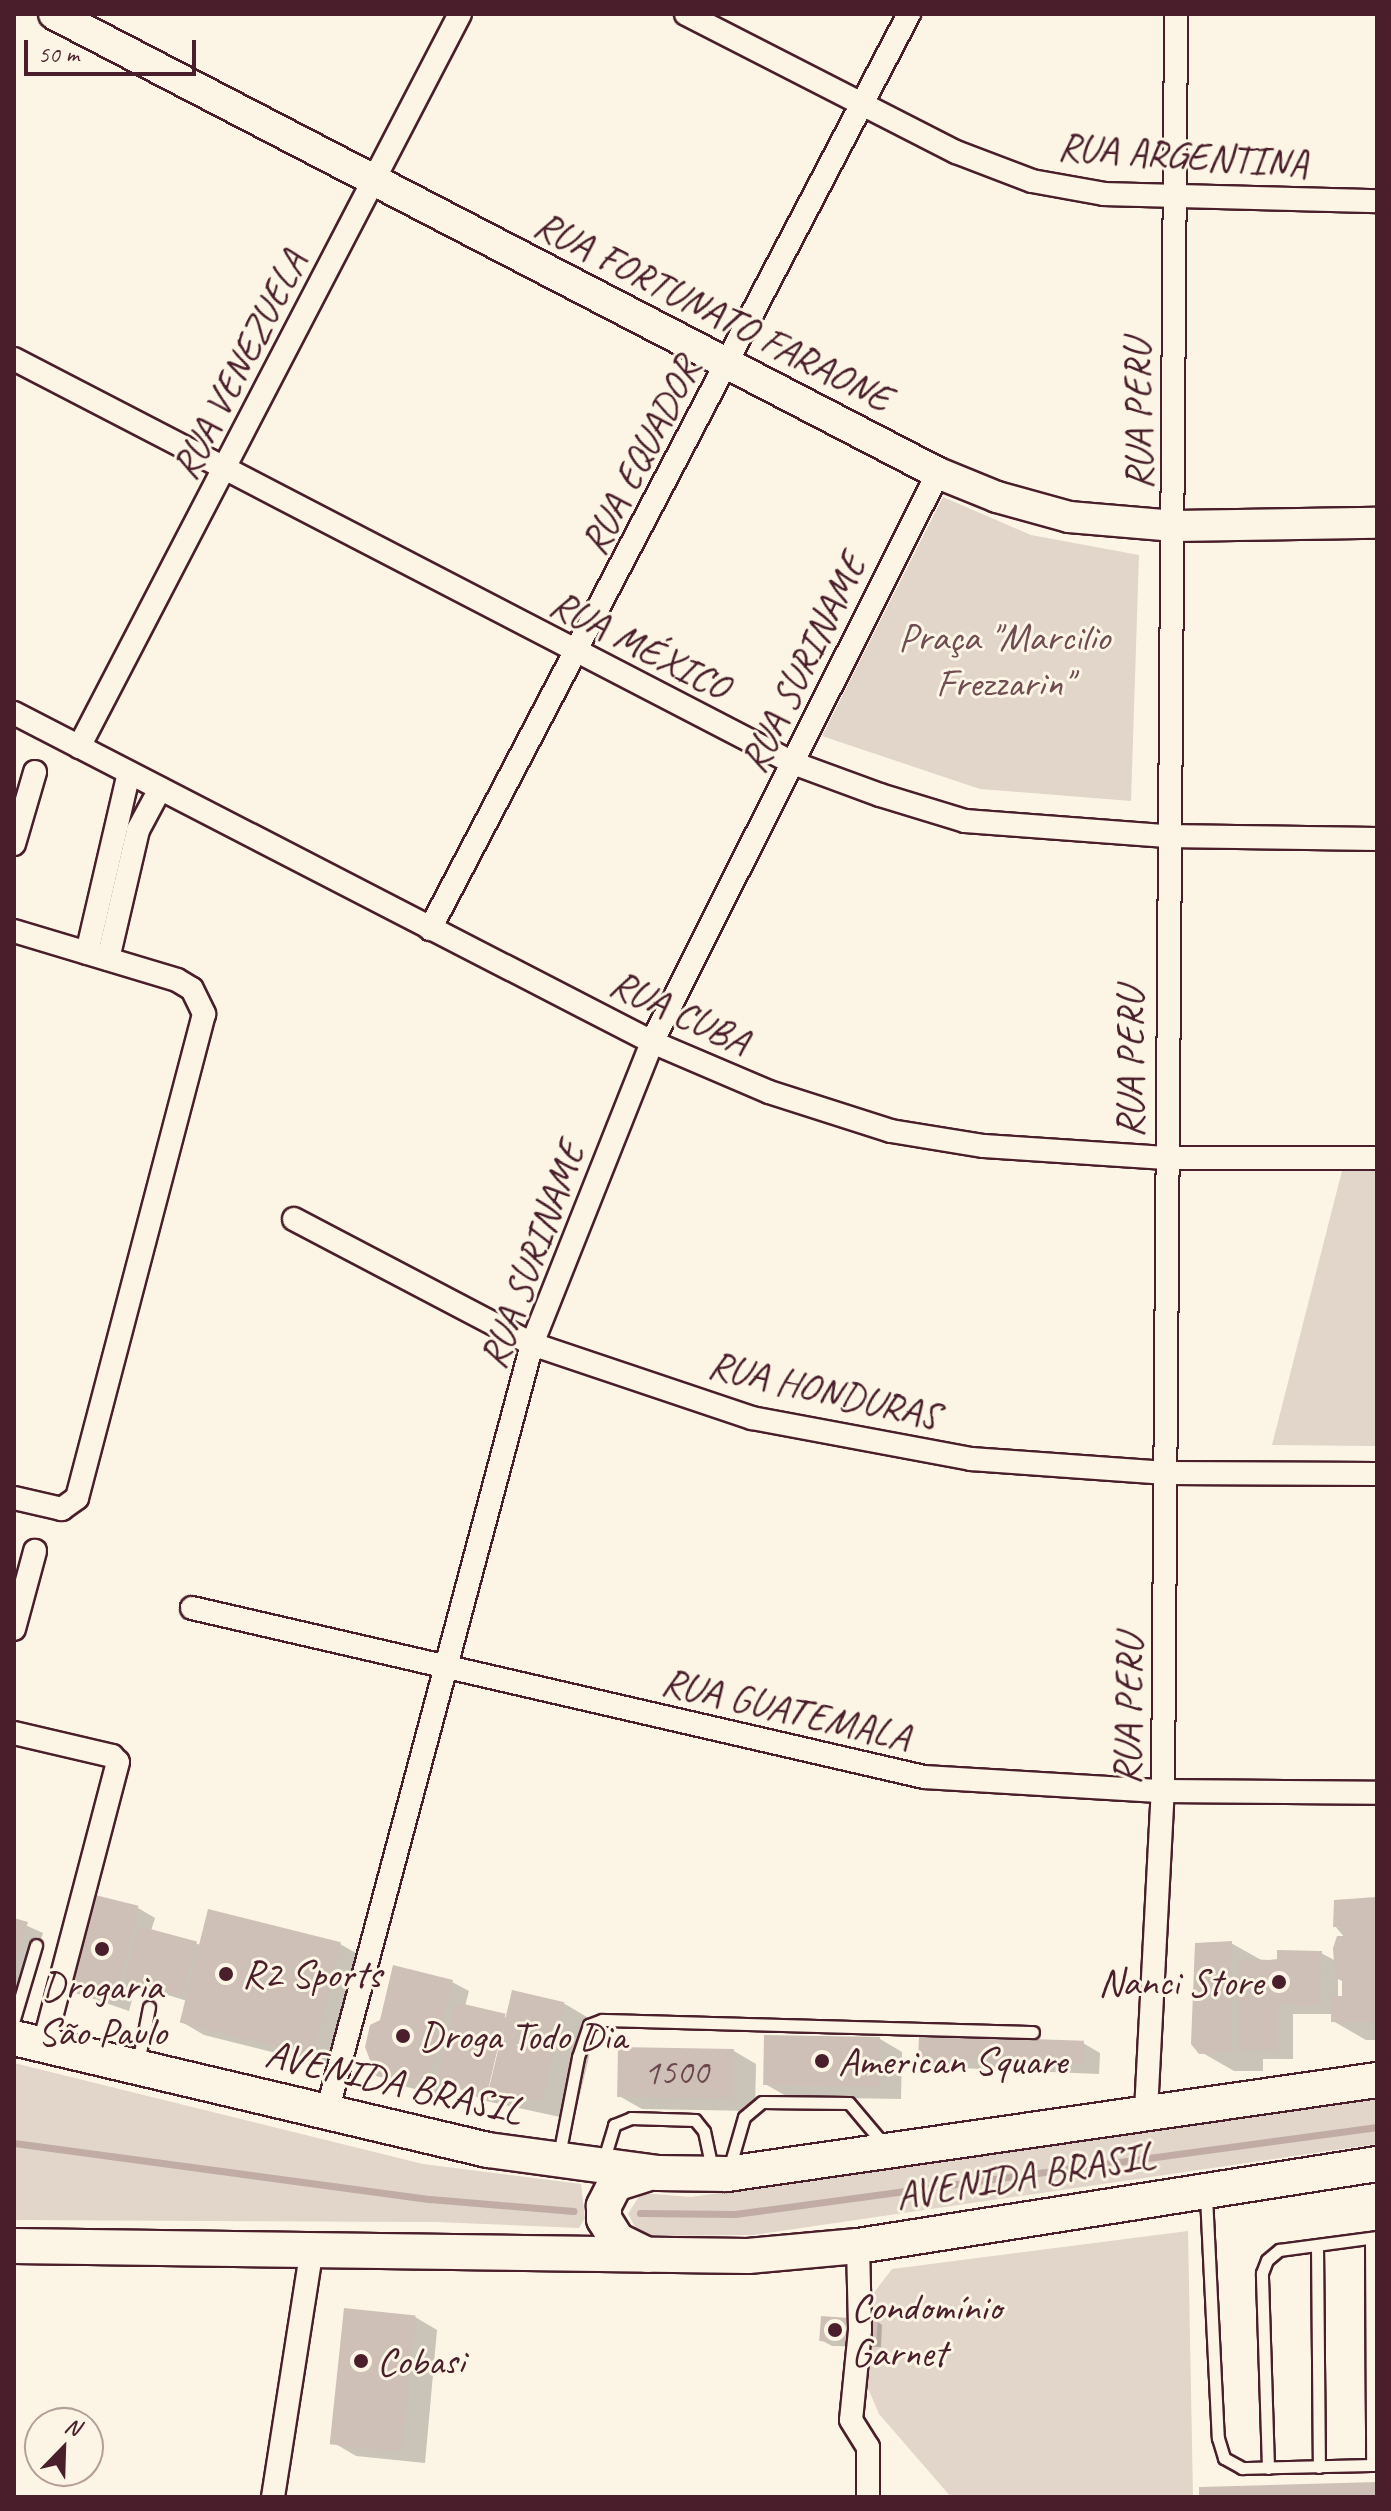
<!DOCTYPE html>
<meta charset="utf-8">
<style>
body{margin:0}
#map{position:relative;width:1391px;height:2511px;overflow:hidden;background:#fcf5e5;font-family:Caveat,sans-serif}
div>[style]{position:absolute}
.green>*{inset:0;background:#e2d5ca}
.shadow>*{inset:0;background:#0003}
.stream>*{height:7px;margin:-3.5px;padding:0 3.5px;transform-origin:3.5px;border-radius:3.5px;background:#c0aca5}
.building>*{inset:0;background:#cfc0b7;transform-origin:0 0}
.roads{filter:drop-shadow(2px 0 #4a1f2b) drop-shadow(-2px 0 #4a1f2b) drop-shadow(0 2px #4a1f2b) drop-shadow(0 -2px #4a1f2b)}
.service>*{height:11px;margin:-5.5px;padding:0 5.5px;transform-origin:5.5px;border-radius:5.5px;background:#fcf5e5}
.minor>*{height:22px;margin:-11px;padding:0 11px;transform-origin:11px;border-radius:11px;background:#fcf5e5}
.secondary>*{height:30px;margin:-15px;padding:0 15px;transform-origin:15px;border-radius:15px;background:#fcf5e5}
.primary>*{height:34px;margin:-17px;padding:0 17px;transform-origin:17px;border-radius:17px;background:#fcf5e5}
.dots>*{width:22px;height:22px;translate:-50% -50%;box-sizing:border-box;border:4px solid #fcf5e5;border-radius:50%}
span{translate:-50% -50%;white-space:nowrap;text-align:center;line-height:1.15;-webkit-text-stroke:6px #fcf5e5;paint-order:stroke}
.number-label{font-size:36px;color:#6b474e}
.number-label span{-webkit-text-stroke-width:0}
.street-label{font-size:40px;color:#4a1f2b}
.park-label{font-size:40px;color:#704c53}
.poi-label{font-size:40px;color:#4a1f2b}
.left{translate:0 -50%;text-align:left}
.right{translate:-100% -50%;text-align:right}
.frame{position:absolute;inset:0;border:16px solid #4a1f2b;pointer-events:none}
.north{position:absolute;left:24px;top:2407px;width:80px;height:80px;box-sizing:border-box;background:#fcf5e5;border:2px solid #b59f9b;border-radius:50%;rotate:23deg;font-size:22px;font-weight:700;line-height:32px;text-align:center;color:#4a1f2b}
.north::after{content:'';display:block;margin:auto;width:28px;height:36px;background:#4a1f2b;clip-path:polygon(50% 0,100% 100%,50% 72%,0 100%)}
.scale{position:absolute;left:24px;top:40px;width:172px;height:36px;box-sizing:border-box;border:4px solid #4a1f2b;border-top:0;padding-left:10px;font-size:24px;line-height:28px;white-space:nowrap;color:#4a1f2b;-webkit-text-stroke:6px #fcf5e5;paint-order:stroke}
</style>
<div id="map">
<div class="green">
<i style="clip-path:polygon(943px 497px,1031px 535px,1139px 555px,1131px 801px,980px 789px,822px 736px)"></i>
<i style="clip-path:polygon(1377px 1162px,1377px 1446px,1272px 1445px,1344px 1163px)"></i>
<i style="clip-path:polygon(14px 2063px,423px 2164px,581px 2184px,585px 2218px,579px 2228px,436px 2222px,14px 2220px)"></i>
<i style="clip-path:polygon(1377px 2099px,1377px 2144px,753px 2235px,640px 2236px,628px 2214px,641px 2193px,691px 2197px)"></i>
<i style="clip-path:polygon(1188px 2231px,1193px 2497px,951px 2497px,879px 2414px,864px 2379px,873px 2294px,892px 2269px)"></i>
</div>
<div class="shadow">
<i style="clip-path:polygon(evenodd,1335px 1902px,1377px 1902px,1377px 2040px,1366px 2040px,1333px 2021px,1333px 2014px,1293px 2014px,1293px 2059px,1263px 2059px,1263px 2071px,1234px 2071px,1201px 2052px,1231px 1943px,1263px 1961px,1321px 1953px,1336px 1961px,1345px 1938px,1335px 1926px,1335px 1902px,1338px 1979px,1344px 1982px,1344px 1998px,1338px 1998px,1338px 1979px)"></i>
<i style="clip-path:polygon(138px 1908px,155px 1918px,151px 1931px,201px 1945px,340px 1944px,363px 1957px,336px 2068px,204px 2035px,182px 2022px,187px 2001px,136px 1985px,129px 2011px,68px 1990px)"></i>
<i style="clip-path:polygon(14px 1920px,43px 1933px,18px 2010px,14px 2009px)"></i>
<i style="clip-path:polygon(452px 1982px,469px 1991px,465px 2006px,508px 2018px,565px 2004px,597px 2023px,574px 2120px,486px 2101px,505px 2023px,483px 2100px,447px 2083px,443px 2096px,395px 2084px,378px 2074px)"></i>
<i style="clip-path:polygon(880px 2039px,902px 2052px,901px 2099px,788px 2097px,765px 2084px)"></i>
<i style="clip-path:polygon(1083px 2043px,1100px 2053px,1099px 2074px,935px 2067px,919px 2057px)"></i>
<i style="clip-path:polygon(734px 2051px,756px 2064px,755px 2111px,642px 2109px,619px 2096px)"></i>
<i style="clip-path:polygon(415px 2317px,437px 2330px,425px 2463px,356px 2456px,334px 2443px)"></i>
<i style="clip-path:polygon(878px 2322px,882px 2325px,881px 2347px,832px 2346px,821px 2340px)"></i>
</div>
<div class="stream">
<i style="left:14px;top:2143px;width:420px;rotate:7.7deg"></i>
<i style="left:430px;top:2199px;width:144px;rotate:4.8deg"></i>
<i style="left:640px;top:2213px;width:95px;rotate:0.6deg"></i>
<i style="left:735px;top:2214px;width:648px;rotate:-7.72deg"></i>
</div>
<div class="building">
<i style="left:91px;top:1894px;width:49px;height:100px;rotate:14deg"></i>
<i style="clip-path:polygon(1376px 1897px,1377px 2022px,1331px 2022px,1331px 1996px,1342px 1996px,1342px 1979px,1335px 1979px,1333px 1948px,1337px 1936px,1343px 1936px,1343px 1927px,1333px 1927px,1334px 1900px)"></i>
<i style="left:208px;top:1909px;width:137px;height:117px;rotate:14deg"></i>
<i style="clip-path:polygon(14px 1918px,28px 1922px,15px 1961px,14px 1961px)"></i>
<i style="left:139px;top:1926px;width:60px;height:57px;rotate:15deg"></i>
<i style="clip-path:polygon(1232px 1941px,1231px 2053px,1199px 2054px,1191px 2044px,1195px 1943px)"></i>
<i style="clip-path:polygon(1277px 1950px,1322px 1951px,1321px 2006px,1277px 2005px,1277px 2051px,1237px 2050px,1237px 1959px,1277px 1960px)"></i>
<i style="clip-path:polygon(393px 1965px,453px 1980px,427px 2088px,376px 2076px,365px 2047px,370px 2025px,380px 2020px)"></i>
<i style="left:512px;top:1990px;width:54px;height:103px;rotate:13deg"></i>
<i style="left:455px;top:2002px;width:52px;height:80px;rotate:13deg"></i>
<i style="left:764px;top:2035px;width:116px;height:50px;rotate:1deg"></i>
<i style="left:919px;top:2035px;width:165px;height:24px;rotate:2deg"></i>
<i style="left:618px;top:2047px;width:116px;height:50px;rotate:1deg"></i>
<i style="left:344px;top:2308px;width:72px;height:137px;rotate:6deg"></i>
<i style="left:821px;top:2316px;width:57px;height:25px;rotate:4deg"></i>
<i style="clip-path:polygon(1377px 2482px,1377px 2497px,1199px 2497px,1199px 2487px)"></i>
</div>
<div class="roads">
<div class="service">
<i style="left:14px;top:2019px;width:77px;rotate:-73.4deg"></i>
<i style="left:138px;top:2063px;width:57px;rotate:-78.9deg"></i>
<i style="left:559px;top:2155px;width:100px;rotate:-79deg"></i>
<i style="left:578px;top:2057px;width:34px;rotate:-71deg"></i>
<i style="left:589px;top:2025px;width:14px;rotate:-21deg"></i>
<i style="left:602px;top:2020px;width:431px;rotate:1.6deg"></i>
<i style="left:603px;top:2162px;width:39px;rotate:-73deg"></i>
<i style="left:614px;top:2125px;width:18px;rotate:-22deg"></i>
<i style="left:631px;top:2118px;width:64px;rotate:1.8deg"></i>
<i style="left:695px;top:2120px;width:14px;rotate:51deg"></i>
<i style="left:704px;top:2131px;width:39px;rotate:78deg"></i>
<i style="left:729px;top:2169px;width:54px;rotate:-73.9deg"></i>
<i style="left:744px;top:2117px;width:23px;rotate:-40deg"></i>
<i style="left:762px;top:2102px;width:87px;rotate:0.7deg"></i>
<i style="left:849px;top:2103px;width:57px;rotate:49.9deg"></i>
<i style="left:1206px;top:2196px;width:242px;rotate:87.2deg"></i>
<i style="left:1218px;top:2438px;width:21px;rotate:73deg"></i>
<i style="left:1224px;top:2458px;width:21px;rotate:29deg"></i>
<i style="left:1242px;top:2468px;width:135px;rotate:-1.3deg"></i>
<i style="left:1371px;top:2238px;width:227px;rotate:89.7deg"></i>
<i style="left:1317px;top:2245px;width:222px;rotate:89.5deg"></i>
<i style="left:1268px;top:2468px;width:195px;rotate:-91.8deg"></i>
<i style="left:1262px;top:2273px;width:14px;rotate:-69deg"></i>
<i style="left:1267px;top:2260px;width:16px;rotate:-40deg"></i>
<i style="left:1279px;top:2250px;width:99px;rotate:-7.6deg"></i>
</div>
<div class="minor">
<i style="left:686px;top:14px;width:303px;rotate:27.1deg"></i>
<i style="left:956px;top:152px;width:81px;rotate:20.9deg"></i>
<i style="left:1032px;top:181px;width:73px;rotate:10.2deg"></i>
<i style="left:1104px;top:194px;width:273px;rotate:1.5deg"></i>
<i style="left:14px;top:359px;width:878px;rotate:27.41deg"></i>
<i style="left:793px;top:763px;width:93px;rotate:20.2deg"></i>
<i style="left:880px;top:795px;width:89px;rotate:17deg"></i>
<i style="left:965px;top:821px;width:202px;rotate:4.3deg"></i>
<i style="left:1166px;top:836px;width:211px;rotate:0.8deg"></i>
<i style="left:14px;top:713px;width:718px;rotate:27.28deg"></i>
<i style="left:652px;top:1042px;width:127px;rotate:23.1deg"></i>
<i style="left:769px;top:1092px;width:128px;rotate:17.7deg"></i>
<i style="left:891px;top:1131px;width:94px;rotate:9.2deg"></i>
<i style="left:984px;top:1146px;width:182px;rotate:3.8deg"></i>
<i style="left:1166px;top:1158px;width:211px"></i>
<i style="left:79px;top:747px;width:826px;rotate:-62.54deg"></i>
<i style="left:14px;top:844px;width:75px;rotate:-73.7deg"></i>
<i style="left:430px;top:929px;width:1033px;rotate:-62.37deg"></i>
<i style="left:14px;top:931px;width:170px;rotate:16.7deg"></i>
<i style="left:177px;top:980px;width:17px;rotate:31deg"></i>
<i style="left:192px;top:989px;width:28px;rotate:64deg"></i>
<i style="left:204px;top:1014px;width:500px;rotate:104.7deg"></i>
<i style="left:77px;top:1498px;width:19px;rotate:144deg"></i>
<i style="left:62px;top:1509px;width:49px;rotate:-167.1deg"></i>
<i style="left:87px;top:953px;width:185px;rotate:-76.9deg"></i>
<i style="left:108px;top:959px;width:132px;rotate:-76.9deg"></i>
<i style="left:138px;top:830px;width:47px;rotate:-61.8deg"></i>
<i style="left:294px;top:1219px;width:269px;rotate:27.7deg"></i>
<i style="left:532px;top:1344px;width:232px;rotate:18.6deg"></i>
<i style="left:752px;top:1418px;width:223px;rotate:10.6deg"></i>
<i style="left:971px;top:1459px;width:196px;rotate:4.1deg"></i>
<i style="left:1167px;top:1473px;width:210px;rotate:0.3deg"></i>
<i style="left:192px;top:1608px;width:751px;rotate:13deg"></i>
<i style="left:924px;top:1777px;width:239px;rotate:3.4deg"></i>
<i style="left:1163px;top:1791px;width:214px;rotate:0.5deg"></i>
<i style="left:14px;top:1629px;width:81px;rotate:-74.9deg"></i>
<i style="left:14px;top:1733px;width:101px;rotate:13.2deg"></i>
<i style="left:112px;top:1756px;width:8px;rotate:45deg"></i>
<i style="left:118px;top:1762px;width:293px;rotate:104.7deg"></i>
<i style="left:1146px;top:2111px;width:320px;rotate:-87deg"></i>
<i style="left:1163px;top:1791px;width:1777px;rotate:-89.58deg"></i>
<i style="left:327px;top:2112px;width:795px;rotate:-75.05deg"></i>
<i style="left:532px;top:1344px;width:325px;rotate:-68.3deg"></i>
<i style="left:652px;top:1042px;width:637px;rotate:-63.31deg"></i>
<i style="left:858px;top:2246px;width:84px;rotate:88.6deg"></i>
<i style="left:860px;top:2330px;width:90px;rotate:95.7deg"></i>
<i style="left:851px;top:2420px;width:32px;rotate:58deg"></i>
<i style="left:868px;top:2447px;width:50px;rotate:90deg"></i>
<i style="left:273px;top:2497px;width:247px;rotate:-81.1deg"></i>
</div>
<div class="secondary">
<i style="left:54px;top:14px;width:996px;rotate:27.44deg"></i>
<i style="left:938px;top:473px;width:64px;rotate:22.1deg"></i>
<i style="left:997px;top:497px;width:75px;rotate:15.5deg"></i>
<i style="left:1069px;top:517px;width:106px;rotate:4.9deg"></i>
<i style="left:1175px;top:526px;width:202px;rotate:-0.9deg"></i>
</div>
<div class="primary">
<i style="left:14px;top:2038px;width:487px;rotate:13.3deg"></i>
<i style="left:488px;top:2150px;width:172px;rotate:7.7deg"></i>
<i style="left:658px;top:2173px;width:69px;rotate:0.8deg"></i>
<i style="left:727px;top:2174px;width:657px;rotate:-8.23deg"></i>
<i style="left:646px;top:2174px;width:33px;rotate:162deg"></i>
<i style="left:615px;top:2184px;width:25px;rotate:117deg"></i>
<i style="left:604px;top:2206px;width:13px;rotate:90deg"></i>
<i style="left:604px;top:2219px;width:25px;rotate:58deg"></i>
<i style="left:617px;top:2240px;width:34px;rotate:26deg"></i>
<i style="left:14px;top:2246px;width:734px;rotate:0.78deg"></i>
<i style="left:748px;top:2256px;width:110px;rotate:-5.2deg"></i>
<i style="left:858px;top:2246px;width:525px;rotate:-8.98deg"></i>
</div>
</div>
<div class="dots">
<i style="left:102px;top:1949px;background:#4a1f2b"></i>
<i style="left:226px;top:1974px;background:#4a1f2b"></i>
<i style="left:1279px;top:1982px;background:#4a1f2b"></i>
<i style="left:403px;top:2036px;background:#4a1f2b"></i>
<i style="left:822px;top:2061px;background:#4a1f2b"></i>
<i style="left:835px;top:2330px;background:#4a1f2b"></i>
<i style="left:361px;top:2361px;background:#4a1f2b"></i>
</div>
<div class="number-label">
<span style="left:676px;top:2073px">1500</span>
</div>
<div class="street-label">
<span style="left:1183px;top:155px;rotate:4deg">RUA ARGENTINA</span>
<span style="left:713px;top:311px;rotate:27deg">RUA FORTUNATO FARAONE</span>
<span style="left:239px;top:365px;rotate:-63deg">RUA VENEZUELA</span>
<span style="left:1138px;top:415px;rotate:-91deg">RUA PERU</span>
<span style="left:640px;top:456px;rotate:-63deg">RUA EQUADOR</span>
<span style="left:640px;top:645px;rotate:27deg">RUA MÉXICO</span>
<span style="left:803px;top:663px;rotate:-64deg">RUA SURINAME</span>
<span style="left:680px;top:1012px;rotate:25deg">RUA CUBA</span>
<span style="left:1130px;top:1063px;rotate:-90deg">RUA PERU</span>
<span style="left:532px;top:1255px;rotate:-70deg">RUA SURINAME</span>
<span style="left:824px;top:1390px;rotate:13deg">RUA HONDURAS</span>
<span style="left:786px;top:1709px;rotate:13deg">RUA GUATEMALA</span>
<span style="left:1128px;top:1710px;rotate:-89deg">RUA PERU</span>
<span style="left:394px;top:2082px;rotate:13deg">AVENIDA BRASIL</span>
<span style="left:1025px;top:2175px;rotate:-9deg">AVENIDA BRASIL</span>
</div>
<div class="park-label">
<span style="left:1004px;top:660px">Praça "Marcilio<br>Frezzarin"</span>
</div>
<div class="poi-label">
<span class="left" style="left:242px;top:1974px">R2 Sports</span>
<span class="right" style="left:1263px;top:1982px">Nanci Store</span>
<span style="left:102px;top:2009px">Drogaria<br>São Paulo</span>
<span class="left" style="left:419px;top:2036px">Droga Todo Dia</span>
<span class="left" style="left:838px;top:2061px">American Square</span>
<span class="left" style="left:851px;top:2330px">Condomínio<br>Garnet</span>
<span class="left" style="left:377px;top:2361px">Cobasi</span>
</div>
<div class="frame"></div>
<div class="north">N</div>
<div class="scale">50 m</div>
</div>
